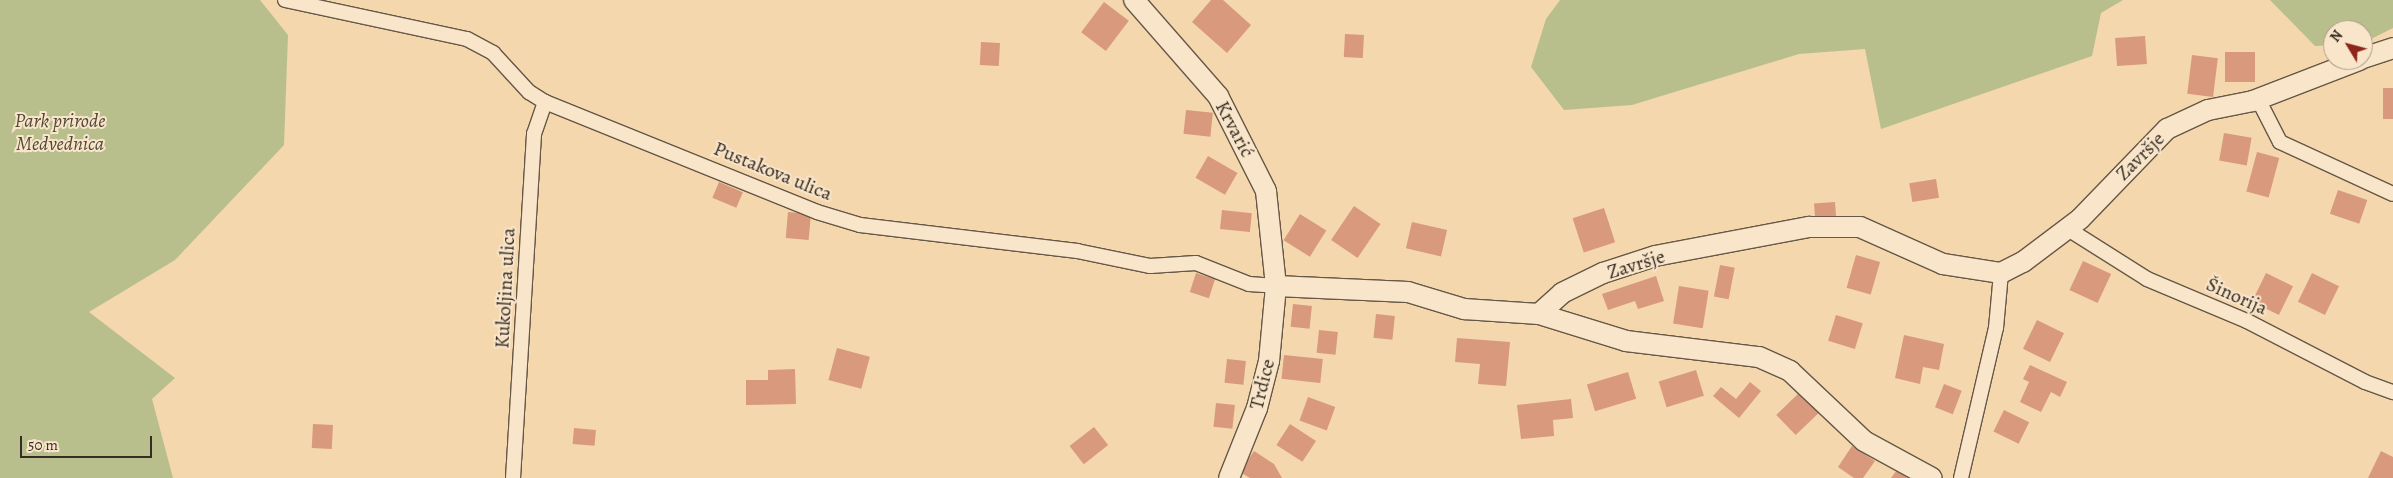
<!DOCTYPE html>
<meta charset="utf-8">
<style>
body{margin:0}
#map{position:relative;width:2393px;height:478px;overflow:hidden;background:#f4d7ad;font-family:Alegreya,serif}
div>[style]{position:absolute}
.green>*{inset:0;background:#b8bf8d}
.building>*{inset:0;background:#d8997c;transform-origin:0 0}
.roads{filter:drop-shadow(1px 0 #665746) drop-shadow(-1px 0 #665746) drop-shadow(0 1px #665746) drop-shadow(0 -1px #665746)}
.street>*{height:14px;margin:-7px;padding:0 7px;transform-origin:7px;border-radius:7px;background:#f8e5ca}
.secondary>*{height:20px;margin:-10px;padding:0 10px;transform-origin:10px;border-radius:10px;background:#f8e5ca}
span{translate:-50% -50%;white-space:nowrap;text-align:center;line-height:1.15;-webkit-text-stroke:4px #f8e5ca;paint-order:stroke}
.park-label{font-size:20px;color:#504938;font-style:italic}
.street-label{font-size:20px;color:#362c23}
.north{position:absolute;left:2323px;top:20px;width:50px;height:50px;box-sizing:border-box;background:#f8e5ca;border:1px solid #aa9b87;border-radius:50%;rotate:307deg;font-size:14px;font-weight:700;line-height:20px;text-align:center;color:#362c23}
.north::after{content:'';display:block;margin:auto;width:18px;height:22px;background:#8f2418;clip-path:polygon(50% 0,100% 100%,50% 72%,0 100%)}
.scale{position:absolute;left:20px;top:436px;width:132px;height:22px;box-sizing:border-box;border:2px solid #362c23;border-top:0;padding-left:6px;font-size:15px;line-height:18px;white-space:nowrap;color:#362c23;-webkit-text-stroke:4px #f8e5ca;paint-order:stroke}
</style>
<div id="map">
<div class="green">
<i style="clip-path:polygon(0 0,260px 0,288px 35px,284px 145px,175px 260px,89px 312px,175px 378px,152px 399px,173px 478px,0 478px)"></i>
<i style="clip-path:polygon(1560px 0,2123px 0,2101px 13px,2092px 56px,1881px 129px,1865px 49px,1799px 54px,1632px 105px,1564px 110px,1531px 67px,1546px 19px)"></i>
<i style="clip-path:polygon(2270px 0,2393px 0,2393px 28px,2363px 43px,2363px 30px,2333px 30px,2333px 45px,2315px 46px)"></i>
</div>
<div class="building">
<i style="clip-path:polygon(1211px 0,1223px 0,1251px 25px,1227px 53px,1192px 22px)"></i>
<i style="left:1104px;top:2px;width:31px;height:38px;rotate:37deg"></i>
<i style="left:1345px;top:34px;width:19px;height:23px;rotate:3deg"></i>
<i style="left:2145px;top:36px;width:28px;height:30px;rotate:86deg"></i>
<i style="left:981px;top:42px;width:19px;height:23px;rotate:3deg"></i>
<i style="left:2225px;top:52px;width:30px;height:30px"></i>
<i style="left:2192px;top:55px;width:26px;height:39px;rotate:7deg"></i>
<i style="left:2383px;top:88px;width:10px;height:31px"></i>
<i style="left:1186px;top:110px;width:27px;height:24px;rotate:6deg"></i>
<i style="left:2224px;top:133px;width:28px;height:28px;rotate:10deg"></i>
<i style="left:2257px;top:152px;width:23px;height:41px;rotate:15deg"></i>
<i style="left:1208px;top:156px;width:34px;height:25px;rotate:30deg"></i>
<i style="left:1936px;top:179px;width:19px;height:27px;rotate:81deg"></i>
<i style="left:719px;top:182px;width:26px;height:17px;rotate:23deg"></i>
<i style="left:2338px;top:190px;width:31px;height:25px;rotate:19deg"></i>
<i style="left:1835px;top:202px;width:16px;height:21px;rotate:86deg"></i>
<i style="left:1354px;top:206px;width:32px;height:41px;rotate:34deg"></i>
<i style="left:1604px;top:208px;width:36px;height:33px;rotate:72deg"></i>
<i style="left:1222px;top:210px;width:30px;height:19px;rotate:6deg"></i>
<i style="left:788px;top:212px;width:23px;height:26px;rotate:5deg"></i>
<i style="left:1300px;top:214px;width:31px;height:31px;rotate:32deg"></i>
<i style="left:1412px;top:222px;width:36px;height:27px;rotate:13deg"></i>
<i style="left:1856px;top:255px;width:25px;height:34px;rotate:16deg"></i>
<i style="left:2083px;top:261px;width:31px;height:32px;rotate:25deg"></i>
<i style="left:1720px;top:265px;width:15px;height:32px;rotate:11deg"></i>
<i style="left:1196px;top:273px;width:20px;height:20px;rotate:18deg"></i>
<i style="left:2266px;top:273px;width:30px;height:32px;rotate:26deg"></i>
<i style="left:2312px;top:273px;width:30px;height:32px;rotate:26deg"></i>
<i style="clip-path:polygon(1656px 276px,1664px 301px,1638px 309px,1635px 301px,1608px 310px,1602px 294px)"></i>
<i style="left:1679px;top:286px;width:30px;height:38px;rotate:9deg"></i>
<i style="left:1293px;top:304px;width:19px;height:23px;rotate:6deg"></i>
<i style="left:1376px;top:314px;width:19px;height:24px;rotate:6deg"></i>
<i style="left:1836px;top:315px;width:28px;height:27px;rotate:17deg"></i>
<i style="left:2037px;top:320px;width:30px;height:32px;rotate:26deg"></i>
<i style="left:1319px;top:330px;width:19px;height:23px;rotate:6deg"></i>
<i style="clip-path:polygon(1904px 335px,1944px 344px,1939px 370px,1923px 367px,1920px 384px,1895px 378px)"></i>
<i style="clip-path:polygon(1457px 338px,1510px 342px,1506px 386px,1478px 384px,1480px 364px,1455px 362px)"></i>
<i style="left:837px;top:348px;width:34px;height:33px;rotate:15deg"></i>
<i style="left:1284px;top:355px;width:39px;height:24px;rotate:6deg"></i>
<i style="left:1227px;top:359px;width:19px;height:24px;rotate:6deg"></i>
<i style="clip-path:polygon(2030px 365px,2067px 382px,2060px 397px,2051px 392px,2041px 412px,2020px 402px,2029px 382px,2023px 379px)"></i>
<i style="clip-path:polygon(795px 369px,796px 404px,746px 405px,746px 380px,768px 380px,768px 370px)"></i>
<i style="left:1696px;top:370px;width:27px;height:39px;rotate:73deg"></i>
<i style="left:1628px;top:372px;width:28px;height:43px;rotate:73deg"></i>
<i style="clip-path:polygon(1750px 382px,1761px 391px,1739px 418px,1713px 396px,1721px 387px,1736px 399px)"></i>
<i style="left:1944px;top:384px;width:19px;height:25px;rotate:21deg"></i>
<i style="left:1800px;top:392px;width:28px;height:33px;rotate:46deg"></i>
<i style="left:1308px;top:397px;width:29px;height:25px;rotate:20deg"></i>
<i style="clip-path:polygon(1571px 399px,1573px 418px,1553px 420px,1554px 436px,1521px 439px,1517px 405px)"></i>
<i style="left:1216px;top:403px;width:19px;height:24px;rotate:6deg"></i>
<i style="left:2004px;top:410px;width:28px;height:24px;rotate:26deg"></i>
<i style="left:313px;top:424px;width:20px;height:24px;rotate:3deg"></i>
<i style="left:1290px;top:424px;width:31px;height:25px;rotate:33deg"></i>
<i style="left:1094px;top:427px;width:23px;height:31px;rotate:52deg"></i>
<i style="left:574px;top:428px;width:22px;height:16px;rotate:5deg"></i>
<i style="clip-path:polygon(1852px 446px,1875px 461px,1863px 478px,1854px 478px,1838px 467px)"></i>
<i style="clip-path:polygon(1254px 451px,1274px 464px,1282px 478px,1250px 478px,1240px 472px)"></i>
<i style="clip-path:polygon(2381px 451px,2393px 457px,2393px 478px,2368px 478px)"></i>
<i style="clip-path:polygon(1897px 470px,1907px 478px,1891px 478px)"></i>
</div>
<div class="roads">
<div class="street">
<i style="left:285px;top:0;width:186px;rotate:12.1deg"></i>
<i style="left:467px;top:39px;width:30px;rotate:28deg"></i>
<i style="left:493px;top:53px;width:53px;rotate:47.3deg"></i>
<i style="left:529px;top:92px;width:19px;rotate:32deg"></i>
<i style="left:545px;top:102px;width:293px;rotate:22deg"></i>
<i style="left:817px;top:212px;width:45px;rotate:16.8deg"></i>
<i style="left:860px;top:225px;width:219px;rotate:6.8deg"></i>
<i style="left:1077px;top:251px;width:75px;rotate:11.6deg"></i>
<i style="left:1150px;top:266px;width:46px;rotate:-3.7deg"></i>
<i style="left:1196px;top:263px;width:57px;rotate:21.6deg"></i>
<i style="left:1249px;top:284px;width:27px;rotate:4deg"></i>
<i style="left:2258px;top:99px;width:48px;rotate:62.9deg"></i>
<i style="left:2280px;top:142px;width:124px;rotate:24.7deg"></i>
<i style="left:2068px;top:229px;width:93px;rotate:32.3deg"></i>
<i style="left:2147px;top:279px;width:108px;rotate:22.8deg"></i>
<i style="left:2247px;top:321px;width:133px;rotate:27.3deg"></i>
<i style="left:2365px;top:382px;width:30px;rotate:20deg"></i>
<i style="left:513px;top:478px;width:345px;rotate:-86.5deg"></i>
<i style="left:534px;top:134px;width:34px;rotate:-71deg"></i>
<i style="left:1961px;top:478px;width:154px;rotate:-76.9deg"></i>
<i style="left:1996px;top:328px;width:55px;rotate:-84.8deg"></i>
</div>
<div class="secondary">
<i style="left:1134px;top:0;width:128px;rotate:48.8deg"></i>
<i style="left:1218px;top:96px;width:106px;rotate:63.2deg"></i>
<i style="left:1266px;top:191px;width:96px;rotate:84deg"></i>
<i style="left:1276px;top:286px;width:75px;rotate:95.3deg"></i>
<i style="left:1269px;top:361px;width:49px;rotate:104.3deg"></i>
<i style="left:1257px;top:408px;width:75px;rotate:111.8deg"></i>
<i style="left:2363px;top:58px;width:32px;rotate:-18deg"></i>
<i style="left:1276px;top:286px;width:132px;rotate:2.6deg"></i>
<i style="left:1408px;top:292px;width:59px;rotate:16.9deg"></i>
<i style="left:1464px;top:309px;width:75px;rotate:3.8deg"></i>
<i style="left:1539px;top:314px;width:91px;rotate:17.2deg"></i>
<i style="left:1626px;top:341px;width:134px;rotate:6.9deg"></i>
<i style="left:1759px;top:357px;width:34px;rotate:24deg"></i>
<i style="left:1790px;top:371px;width:102px;rotate:43.4deg"></i>
<i style="left:1864px;top:441px;width:77px;rotate:28.6deg"></i>
<i style="left:1539px;top:314px;width:31px;rotate:-42deg"></i>
<i style="left:1562px;top:293px;width:46px;rotate:-26deg"></i>
<i style="left:1603px;top:273px;width:55px;rotate:-18.1deg"></i>
<i style="left:1655px;top:256px;width:157px;rotate:-10.7deg"></i>
<i style="left:1809px;top:227px;width:51px"></i>
<i style="left:1860px;top:227px;width:91px;rotate:24deg"></i>
<i style="left:1943px;top:264px;width:59px;rotate:8.8deg"></i>
<i style="left:2001px;top:273px;width:25px;rotate:-27deg"></i>
<i style="left:2023px;top:262px;width:71px;rotate:-37deg"></i>
<i style="left:2080px;top:219px;width:125px;rotate:-46deg"></i>
<i style="left:2167px;top:129px;width:45px;rotate:-24.9deg"></i>
<i style="left:2208px;top:110px;width:46px;rotate:-11.3deg"></i>
<i style="left:2253px;top:101px;width:114px;rotate:-21.1deg"></i>
</div>
</div>
<div class="park-label">
<span style="left:60px;top:132px">Park prirode<br>Medvednica</span>
</div>
<div class="street-label">
<span style="left:1235px;top:129px;rotate:62deg">Krvarić</span>
<span style="left:2140px;top:156px;rotate:-45deg">Završje</span>
<span style="left:773px;top:171px;rotate:22deg">Pustakova ulica</span>
<span style="left:1636px;top:264px;rotate:-17deg">Završje</span>
<span style="left:505px;top:288px;rotate:-87deg">Kukoljina ulica</span>
<span style="left:2237px;top:296px;rotate:24deg">Šinorija</span>
<span style="left:1262px;top:384px;rotate:-76deg">Trdice</span>
</div>
<div class="north">N</div>
<div class="scale">50 m</div>
</div>
